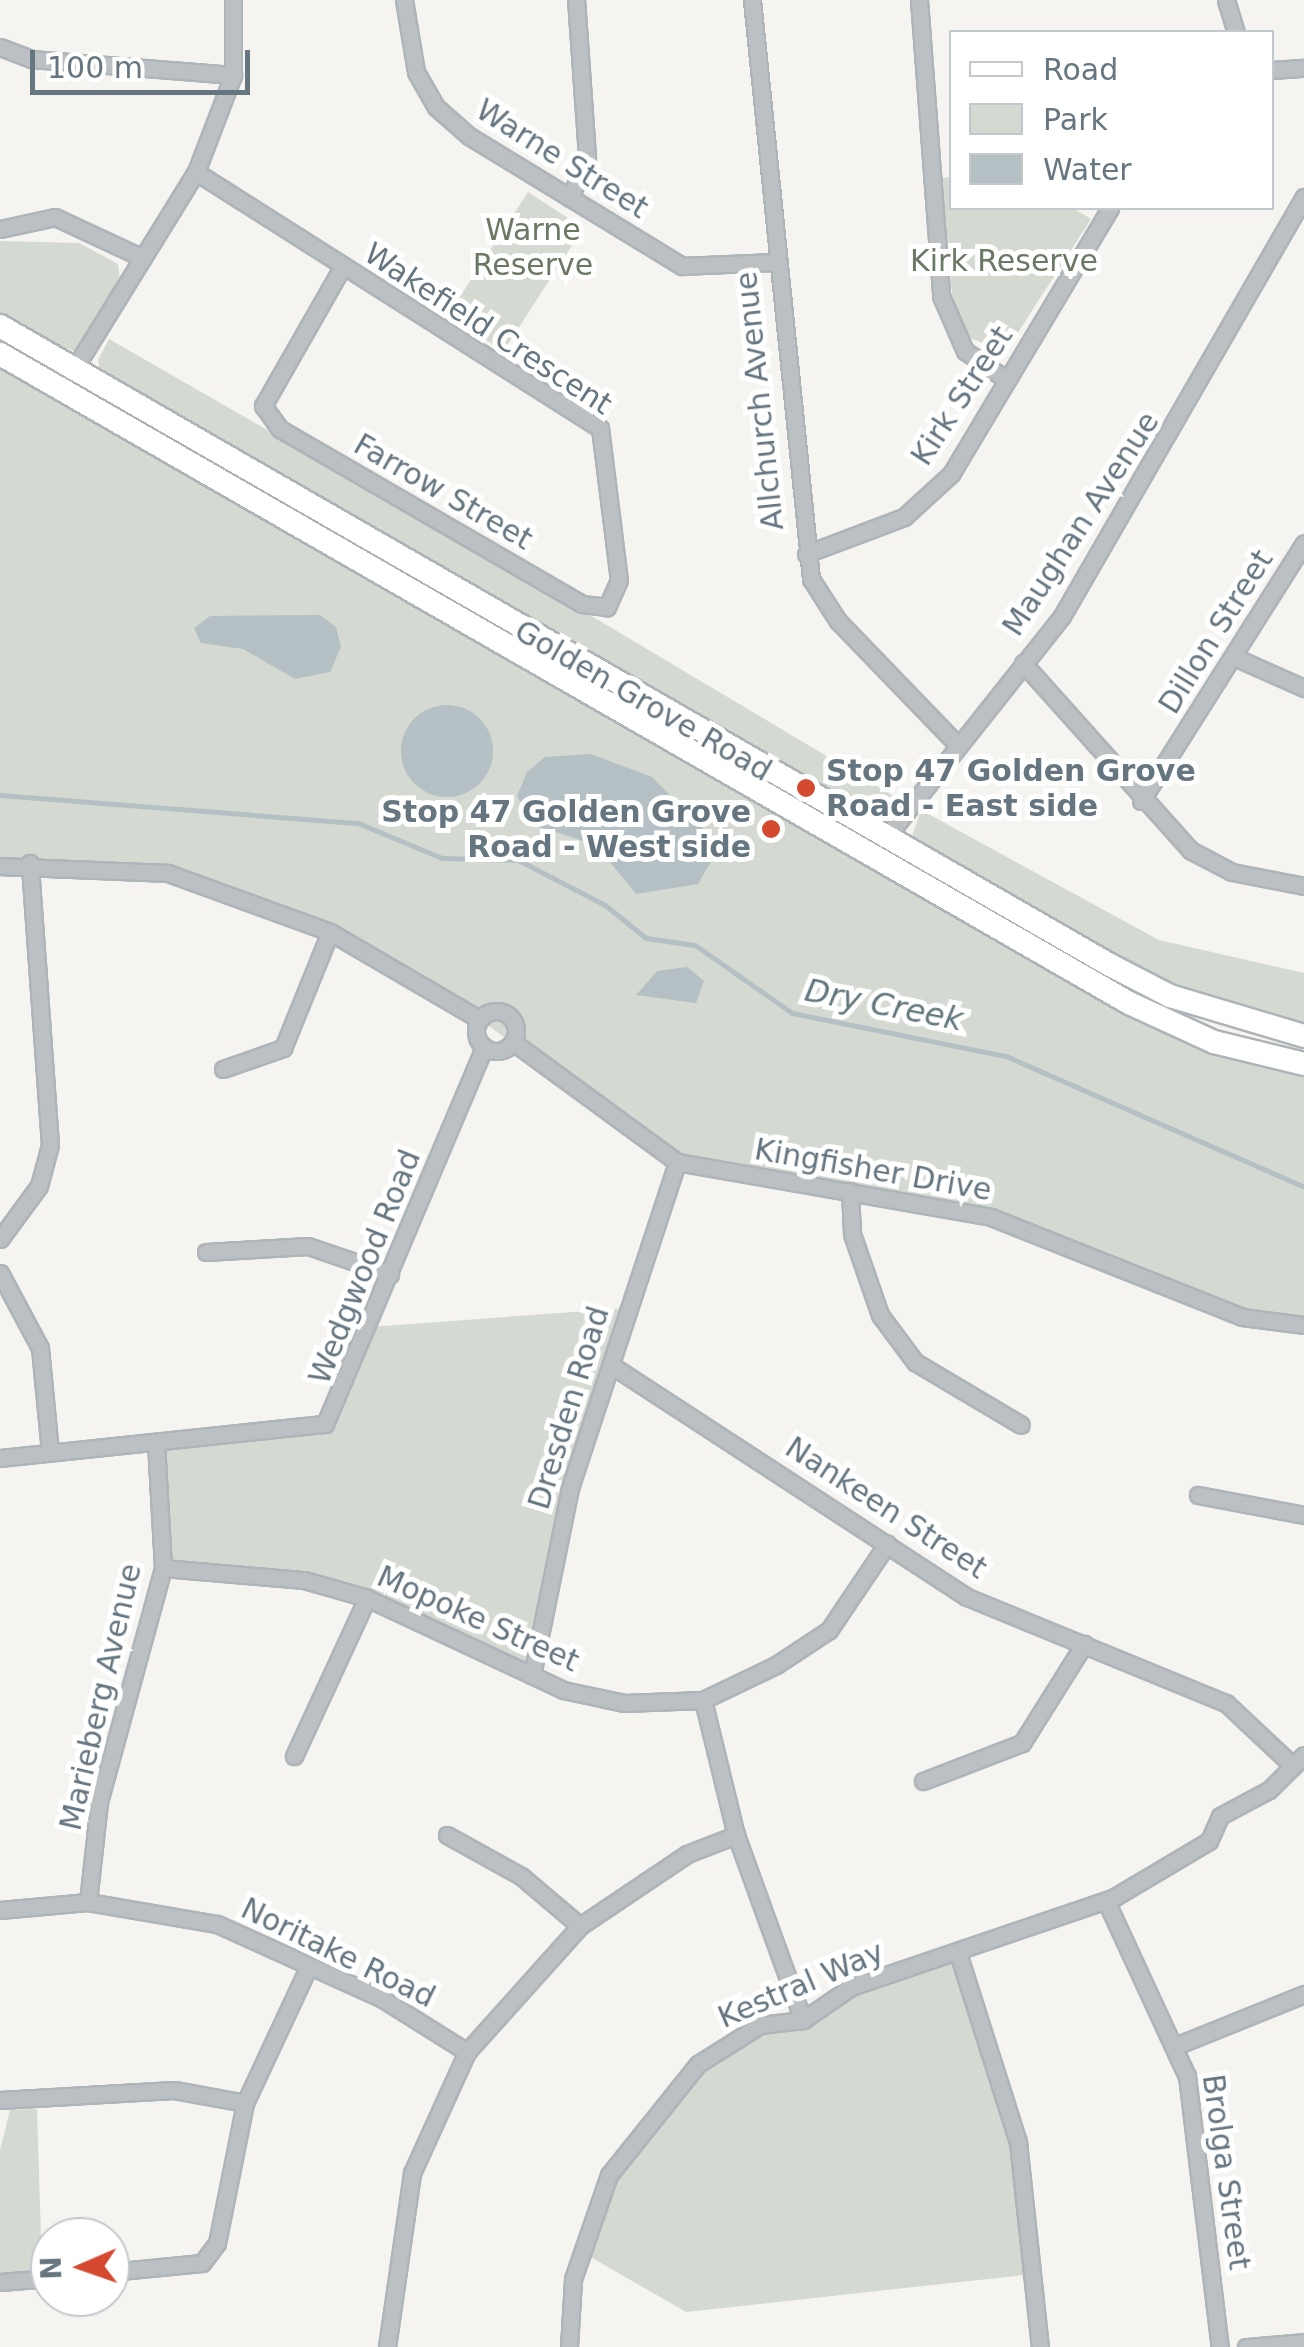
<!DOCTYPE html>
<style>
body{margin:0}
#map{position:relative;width:1304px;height:2347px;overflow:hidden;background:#f5f4f1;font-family:"DejaVu Sans",sans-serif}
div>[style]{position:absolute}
.green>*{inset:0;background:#d4d9d1;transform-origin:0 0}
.water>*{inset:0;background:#b4c0c3}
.round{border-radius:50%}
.stream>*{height:5px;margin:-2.5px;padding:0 2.5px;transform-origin:2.5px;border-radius:2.5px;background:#b4c0c3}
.roads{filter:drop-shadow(2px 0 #aeb4b8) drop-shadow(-2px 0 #aeb4b8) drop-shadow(0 2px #aeb4b8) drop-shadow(0 -2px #aeb4b8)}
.minor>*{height:15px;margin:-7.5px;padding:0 7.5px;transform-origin:7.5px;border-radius:7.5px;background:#bcc0c3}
.minor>.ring{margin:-7.5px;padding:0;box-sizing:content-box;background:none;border:15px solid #bcc0c3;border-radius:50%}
.secondary>*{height:22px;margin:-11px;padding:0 11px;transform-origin:11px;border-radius:11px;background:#fff}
.dots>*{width:28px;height:28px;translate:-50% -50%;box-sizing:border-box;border:5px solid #fff;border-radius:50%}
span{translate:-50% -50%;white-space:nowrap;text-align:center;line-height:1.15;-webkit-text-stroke:10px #fff;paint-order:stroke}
.street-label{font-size:30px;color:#667680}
.park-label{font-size:30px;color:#6a7864}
.poi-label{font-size:30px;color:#667680;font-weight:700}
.left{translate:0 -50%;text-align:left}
.right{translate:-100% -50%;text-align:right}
.water-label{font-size:32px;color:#62787d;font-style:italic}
.legend{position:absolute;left:949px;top:30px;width:325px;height:180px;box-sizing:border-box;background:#fff;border:2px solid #c2c8cc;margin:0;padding:12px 18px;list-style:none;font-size:30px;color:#667680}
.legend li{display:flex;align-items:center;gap:20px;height:50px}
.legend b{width:50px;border:2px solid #c2c8cc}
.north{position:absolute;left:30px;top:2217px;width:100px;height:100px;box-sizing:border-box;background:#fff;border:2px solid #c2c8cc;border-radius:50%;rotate:268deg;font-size:28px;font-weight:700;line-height:40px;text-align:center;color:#667680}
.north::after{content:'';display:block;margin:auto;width:35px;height:45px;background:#d54930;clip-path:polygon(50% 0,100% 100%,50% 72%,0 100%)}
.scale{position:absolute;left:30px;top:50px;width:220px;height:45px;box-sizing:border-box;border:5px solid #667680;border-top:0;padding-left:12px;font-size:30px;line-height:35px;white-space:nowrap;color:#667680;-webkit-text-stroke:8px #fff;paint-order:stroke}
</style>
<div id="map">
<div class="green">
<i style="clip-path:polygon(951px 177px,952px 208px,1073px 208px,1091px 219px,1005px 353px,971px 338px,954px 313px,941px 178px)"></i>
<i style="left:528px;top:192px;width:66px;height:147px;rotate:33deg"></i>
<i style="clip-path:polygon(0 241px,79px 243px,118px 264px,120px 281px,76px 352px,0 320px)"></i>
<i style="clip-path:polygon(109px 339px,605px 624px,902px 801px,878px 822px,102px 377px,98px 360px)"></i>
<i style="clip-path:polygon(0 354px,1129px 1003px,1304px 1064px,1304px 1321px,1242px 1317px,991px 1217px,677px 1162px,479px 1019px,330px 932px,168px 873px,0 866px)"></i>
<i style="clip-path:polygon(921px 810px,1159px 940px,1304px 973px,1304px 1029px,1174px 990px,911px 839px)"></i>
<i style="clip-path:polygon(628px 1308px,570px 1488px,532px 1675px,304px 1580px,163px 1568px,156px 1444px,325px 1424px,369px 1327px)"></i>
<i style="clip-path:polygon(958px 1953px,1008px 2101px,1033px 2274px,686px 2312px,580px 2251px,609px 2175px,668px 2093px,739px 2036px)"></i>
<i style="clip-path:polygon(37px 2109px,42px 2270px,0 2274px,0 2150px,10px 2110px)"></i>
</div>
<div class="water">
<i style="clip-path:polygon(320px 615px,336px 627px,341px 647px,330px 672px,295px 679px,243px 649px,201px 643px,194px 628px,210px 616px)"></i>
<i class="round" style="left:401px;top:705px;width:92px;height:92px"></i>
<i style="clip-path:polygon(591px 754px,652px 777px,703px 828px,715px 855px,698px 884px,636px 894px,596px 845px,533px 825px,517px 796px,527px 772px,545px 757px)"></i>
<i style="clip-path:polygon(687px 967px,704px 981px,696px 1003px,636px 995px,657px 971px)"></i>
</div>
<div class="stream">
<i style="left:0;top:795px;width:359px;rotate:4.5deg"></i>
<i style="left:358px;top:823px;width:91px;rotate:22.6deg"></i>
<i style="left:442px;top:858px;width:76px;rotate:1.5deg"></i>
<i style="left:518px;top:860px;width:98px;rotate:27.3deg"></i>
<i style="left:605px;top:905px;width:53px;rotate:38.8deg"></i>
<i style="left:646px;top:938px;width:49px;rotate:8.1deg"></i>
<i style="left:695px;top:945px;width:118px;rotate:35deg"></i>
<i style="left:792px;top:1013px;width:218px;rotate:11.4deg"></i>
<i style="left:1006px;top:1056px;width:326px;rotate:23.7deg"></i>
</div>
<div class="roads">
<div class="minor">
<i style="left:404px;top:0;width:73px;rotate:80.5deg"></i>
<i style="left:416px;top:72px;width:40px;rotate:60.3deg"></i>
<i style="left:436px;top:107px;width:44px;rotate:41.3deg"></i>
<i style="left:469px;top:136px;width:250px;rotate:31.4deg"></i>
<i style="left:682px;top:266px;width:91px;rotate:-2.5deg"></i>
<i style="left:752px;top:0;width:582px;rotate:84.18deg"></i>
<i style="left:811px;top:579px;width:50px;rotate:57.3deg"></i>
<i style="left:838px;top:621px;width:168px;rotate:46deg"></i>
<i style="left:919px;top:0;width:297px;rotate:85.7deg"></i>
<i style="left:941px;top:296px;width:60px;rotate:66.4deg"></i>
<i style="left:965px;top:351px;width:51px;rotate:34.6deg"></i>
<i style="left:1226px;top:0;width:34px;rotate:73deg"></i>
<i style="left:0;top:47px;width:33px;rotate:21deg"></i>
<i style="left:31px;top:59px;width:203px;rotate:4.5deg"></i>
<i style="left:1272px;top:70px;width:32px;rotate:-4deg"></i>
<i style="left:196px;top:172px;width:478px;rotate:32.4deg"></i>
<i style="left:600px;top:428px;width:153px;rotate:82.9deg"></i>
<i style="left:619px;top:580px;width:30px;rotate:114deg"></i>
<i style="left:607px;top:607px;width:25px;rotate:-173deg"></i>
<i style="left:582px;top:604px;width:349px;rotate:-149.9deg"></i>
<i style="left:280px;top:429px;width:29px;rotate:-126deg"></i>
<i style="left:263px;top:406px;width:161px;rotate:-60.3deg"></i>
<i style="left:570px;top:198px;width:45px;rotate:-68deg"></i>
<i style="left:587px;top:156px;width:156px;rotate:-94deg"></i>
<i style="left:0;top:229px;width:56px;rotate:-12.3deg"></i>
<i style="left:55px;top:217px;width:97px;rotate:25deg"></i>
<i style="left:71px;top:374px;width:238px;rotate:-58.3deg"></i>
<i style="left:196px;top:172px;width:104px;rotate:-69.1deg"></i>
<i style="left:233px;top:75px;width:75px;rotate:-90deg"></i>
<i style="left:806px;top:554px;width:105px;rotate:-20.7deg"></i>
<i style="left:904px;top:517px;width:64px;rotate:-42.5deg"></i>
<i style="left:951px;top:474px;width:310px;rotate:-59.1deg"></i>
<i style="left:1234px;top:657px;width:77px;rotate:23.9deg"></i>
<i style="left:1023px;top:663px;width:251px;rotate:48.2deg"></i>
<i style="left:1190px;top:850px;width:47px;rotate:27.6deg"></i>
<i style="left:1232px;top:872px;width:73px;rotate:11deg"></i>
<i style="left:1141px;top:801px;width:305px;rotate:-57.7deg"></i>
<i style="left:884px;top:840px;width:286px;rotate:-51.5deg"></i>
<i style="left:1062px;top:616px;width:484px;rotate:-60deg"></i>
<i style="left:0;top:866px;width:168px;rotate:2.4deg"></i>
<i style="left:168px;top:873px;width:172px;rotate:20deg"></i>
<i style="left:330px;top:932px;width:173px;rotate:30.3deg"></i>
<i class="ring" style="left:476px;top:1011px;width:25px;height:25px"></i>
<i style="left:513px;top:1042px;width:203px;rotate:36.2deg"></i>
<i style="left:677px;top:1162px;width:319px;rotate:9.9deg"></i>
<i style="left:991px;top:1217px;width:270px;rotate:21.7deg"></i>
<i style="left:1242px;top:1317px;width:63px;rotate:7.4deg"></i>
<i style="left:223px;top:1069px;width:64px;rotate:-19.3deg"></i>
<i style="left:283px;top:1048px;width:125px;rotate:-67.9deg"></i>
<i style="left:850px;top:1191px;width:43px;rotate:87.3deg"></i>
<i style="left:852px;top:1234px;width:86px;rotate:70.9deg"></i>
<i style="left:880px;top:1315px;width:59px;rotate:53.3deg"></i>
<i style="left:915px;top:1362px;width:123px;rotate:30.7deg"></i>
<i style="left:0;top:1239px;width:66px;rotate:-53.7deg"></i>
<i style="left:39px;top:1186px;width:42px;rotate:-75deg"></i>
<i style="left:50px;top:1145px;width:283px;rotate:-94.1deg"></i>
<i style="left:206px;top:1252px;width:102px;rotate:-3.4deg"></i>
<i style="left:308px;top:1246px;width:87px;rotate:18.9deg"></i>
<i style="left:0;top:1273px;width:85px;rotate:61.9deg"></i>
<i style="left:40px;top:1348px;width:103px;rotate:84.5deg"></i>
<i style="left:611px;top:1365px;width:425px;rotate:33.1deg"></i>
<i style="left:967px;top:1597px;width:280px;rotate:22.3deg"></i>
<i style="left:1226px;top:1703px;width:92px;rotate:43.2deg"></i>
<i style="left:0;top:1458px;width:327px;rotate:-6deg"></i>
<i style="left:325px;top:1424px;width:408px;rotate:-67.1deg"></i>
<i style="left:1198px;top:1495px;width:108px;rotate:10.7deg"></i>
<i style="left:163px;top:1568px;width:142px;rotate:4.9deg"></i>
<i style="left:304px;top:1580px;width:66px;rotate:15.9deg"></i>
<i style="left:367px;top:1598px;width:217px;rotate:25.1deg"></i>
<i style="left:563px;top:1690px;width:62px;rotate:12deg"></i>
<i style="left:624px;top:1703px;width:79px;rotate:-2.2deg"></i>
<i style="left:703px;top:1700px;width:81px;rotate:-25.6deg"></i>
<i style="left:776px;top:1665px;width:64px;rotate:-33.4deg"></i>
<i style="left:829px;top:1630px;width:104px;rotate:-56deg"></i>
<i style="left:532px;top:1675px;width:191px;rotate:-78.5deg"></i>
<i style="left:570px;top:1488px;width:343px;rotate:-71.8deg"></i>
<i style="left:703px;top:1700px;width:139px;rotate:76.3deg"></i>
<i style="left:736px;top:1835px;width:197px;rotate:70.1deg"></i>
<i style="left:294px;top:1756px;width:174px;rotate:-65.2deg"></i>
<i style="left:923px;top:1781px;width:106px;rotate:-21deg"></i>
<i style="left:1022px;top:1743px;width:117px;rotate:-57.9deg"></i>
<i style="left:447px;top:1835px;width:85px;rotate:29deg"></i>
<i style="left:521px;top:1876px;width:77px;rotate:40.3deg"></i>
<i style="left:1106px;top:1901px;width:193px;rotate:65.2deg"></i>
<i style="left:1187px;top:2076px;width:273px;rotate:83.1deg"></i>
<i style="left:88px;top:1902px;width:101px;rotate:-83.7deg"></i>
<i style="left:99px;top:1802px;width:243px;rotate:-74.7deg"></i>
<i style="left:163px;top:1568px;width:124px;rotate:-93.2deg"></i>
<i style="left:0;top:1910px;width:88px;rotate:-5.2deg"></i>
<i style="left:88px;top:1902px;width:131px;rotate:9.7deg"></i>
<i style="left:217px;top:1924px;width:180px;rotate:24.3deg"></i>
<i style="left:381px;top:1998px;width:102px;rotate:32.1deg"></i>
<i style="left:958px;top:1953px;width:198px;rotate:72.4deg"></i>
<i style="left:1018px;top:2142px;width:206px;rotate:83.9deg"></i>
<i style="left:1178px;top:2045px;width:136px;rotate:-22deg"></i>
<i style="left:0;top:2100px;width:174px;rotate:-3.3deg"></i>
<i style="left:174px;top:2090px;width:72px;rotate:10.4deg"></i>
<i style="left:110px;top:2272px;width:92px;rotate:-5.6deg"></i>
<i style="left:202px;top:2263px;width:25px;rotate:-53deg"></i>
<i style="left:217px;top:2243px;width:143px;rotate:-78.7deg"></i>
<i style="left:245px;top:2103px;width:151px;rotate:-65deg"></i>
<i style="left:0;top:2282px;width:50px;rotate:-4.6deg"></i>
<i style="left:387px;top:2347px;width:176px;rotate:-81.8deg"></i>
<i style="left:412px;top:2173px;width:133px;rotate:-65.6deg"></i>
<i style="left:467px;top:2052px;width:169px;rotate:-48.1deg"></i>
<i style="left:580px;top:1926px;width:129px;rotate:-33.9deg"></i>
<i style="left:687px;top:1854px;width:53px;rotate:-21.2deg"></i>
<i style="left:569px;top:2347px;width:68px;rotate:-86.6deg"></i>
<i style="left:573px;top:2279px;width:110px;rotate:-70.9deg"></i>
<i style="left:609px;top:2175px;width:142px;rotate:-51.3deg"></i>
<i style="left:698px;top:2064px;width:73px;rotate:-32.2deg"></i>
<i style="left:760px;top:2025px;width:43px;rotate:-6.6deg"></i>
<i style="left:803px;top:2020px;width:58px;rotate:-34.5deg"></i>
<i style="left:851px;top:1987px;width:277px;rotate:-18.8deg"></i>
<i style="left:1113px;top:1898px;width:112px;rotate:-30.7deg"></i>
<i style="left:1209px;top:1841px;width:27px;rotate:-66deg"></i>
<i style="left:1220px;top:1816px;width:55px;rotate:-28deg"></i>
<i style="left:1269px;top:1790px;width:49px;rotate:-45deg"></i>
<i style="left:1246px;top:2347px;width:58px;rotate:-4.9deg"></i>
</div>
<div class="secondary">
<i style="left:0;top:326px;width:1281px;rotate:29.93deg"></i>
<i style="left:1110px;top:965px;width:68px;rotate:27.3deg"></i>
<i style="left:1170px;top:996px;width:140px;rotate:16.6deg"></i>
<i style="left:0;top:354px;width:1302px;rotate:29.89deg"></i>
<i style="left:1129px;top:1003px;width:94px;rotate:24.6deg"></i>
<i style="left:1214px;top:1042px;width:93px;rotate:13.7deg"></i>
</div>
</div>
<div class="dots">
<i style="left:806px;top:788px;background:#d54930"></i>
<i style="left:771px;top:829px;background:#d54930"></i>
</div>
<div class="street-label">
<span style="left:562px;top:159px;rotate:32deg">Warne Street</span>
<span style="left:488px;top:329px;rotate:33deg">Wakefield Crescent</span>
<span style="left:962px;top:396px;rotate:-57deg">Kirk Street</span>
<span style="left:760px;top:401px;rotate:-96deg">Allchurch Avenue</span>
<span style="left:443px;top:492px;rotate:30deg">Farrow Street</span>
<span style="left:1081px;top:524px;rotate:-57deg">Maughan Avenue</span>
<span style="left:1216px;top:632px;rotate:-58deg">Dillon Street</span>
<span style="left:643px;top:701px;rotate:30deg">Golden Grove Road</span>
<span style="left:873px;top:1170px;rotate:10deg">Kingfisher Drive</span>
<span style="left:365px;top:1267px;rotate:-68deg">Wedgwood Road</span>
<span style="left:569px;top:1408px;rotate:-73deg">Dresden Road</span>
<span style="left:886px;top:1508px;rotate:33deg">Nankeen Street</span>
<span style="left:478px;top:1619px;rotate:24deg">Mopoke Street</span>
<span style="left:101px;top:1697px;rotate:-77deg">Marieberg Avenue</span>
<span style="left:338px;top:1953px;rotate:26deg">Noritake Road</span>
<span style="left:801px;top:1985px;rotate:-23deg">Kestral Way</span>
<span style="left:1226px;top:2172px;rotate:82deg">Brolga Street</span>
</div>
<div class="park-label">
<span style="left:533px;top:247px">Warne<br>Reserve</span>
<span style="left:1004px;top:261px">Kirk Reserve</span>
</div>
<div class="poi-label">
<span class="left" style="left:826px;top:788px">Stop 47 Golden Grove<br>Road - East side</span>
<span class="right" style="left:751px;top:829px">Stop 47 Golden Grove<br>Road - West side</span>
</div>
<div class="water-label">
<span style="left:884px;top:1005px;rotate:11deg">Dry Creek</span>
</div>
<ul class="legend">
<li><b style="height:12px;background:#fff"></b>Road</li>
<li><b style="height:28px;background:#d4d9d1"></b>Park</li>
<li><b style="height:28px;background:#b4c0c3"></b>Water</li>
</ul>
<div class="north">N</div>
<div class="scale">100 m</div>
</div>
